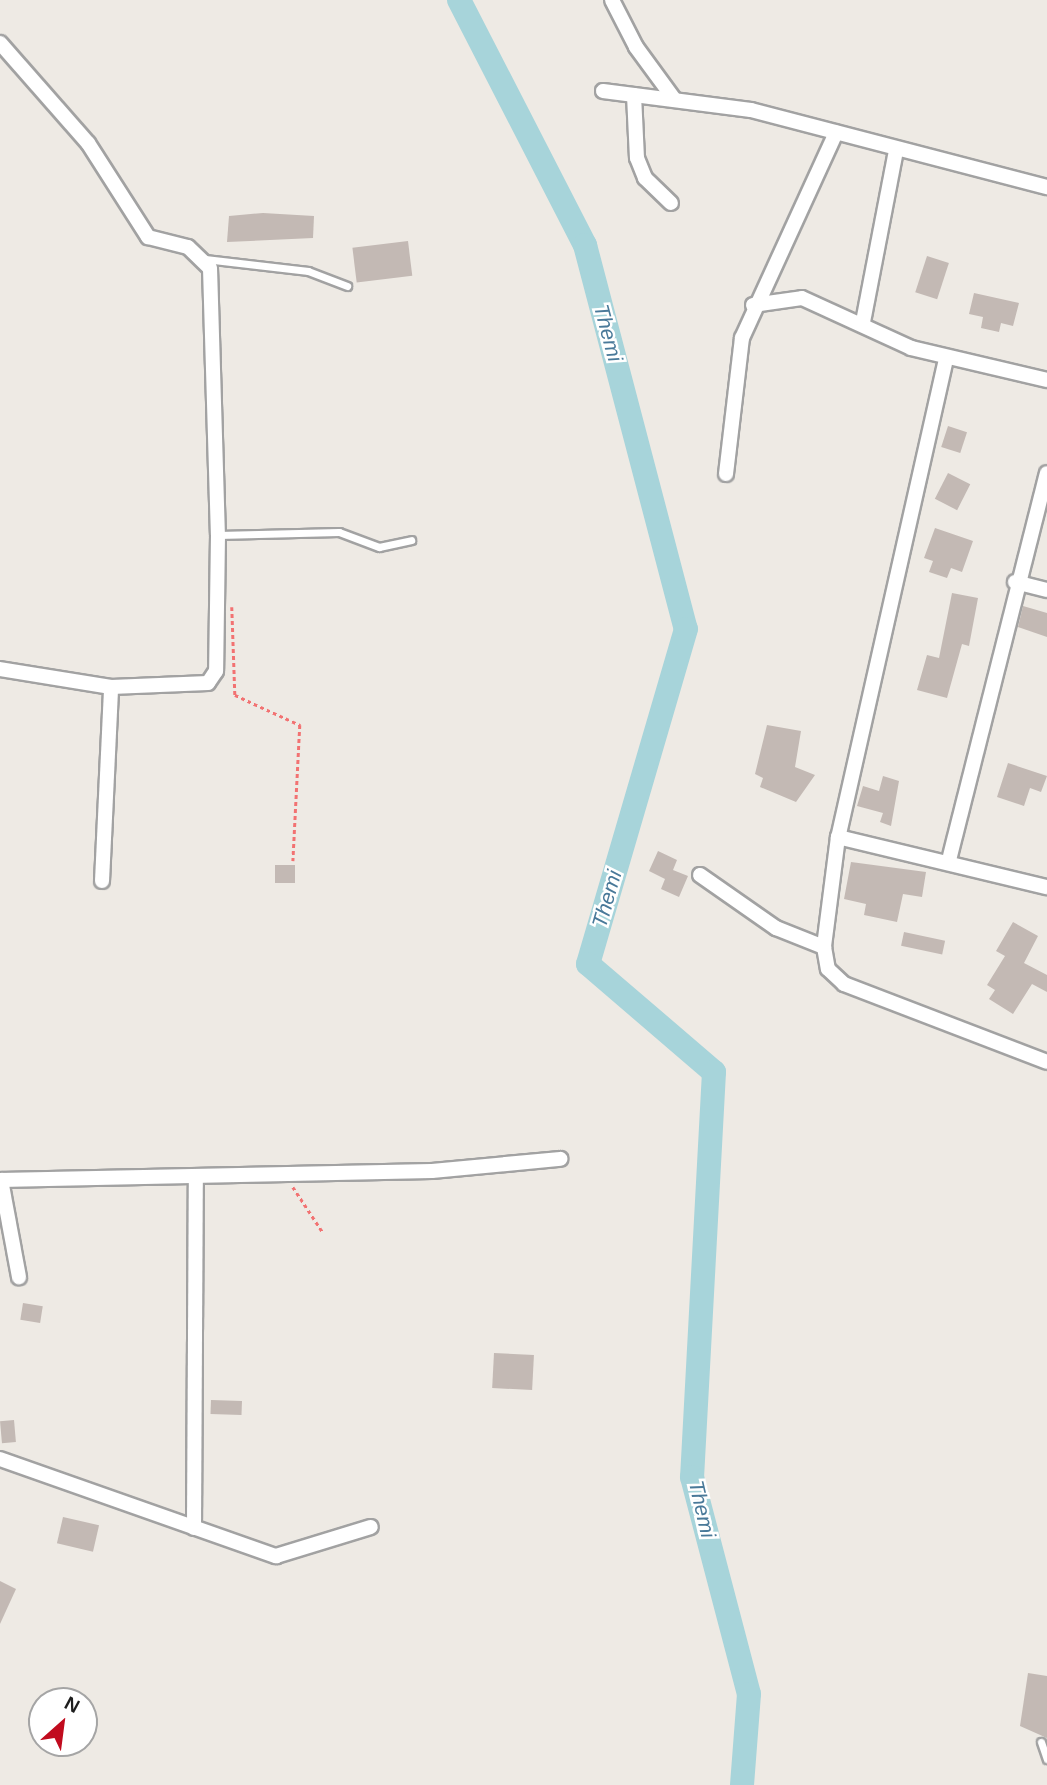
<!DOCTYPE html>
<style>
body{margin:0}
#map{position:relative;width:1047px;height:1785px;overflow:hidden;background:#eeeae4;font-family:Helvetica,sans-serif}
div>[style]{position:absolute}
.river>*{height:24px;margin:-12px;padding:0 12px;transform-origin:12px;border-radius:12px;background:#a7d4da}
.building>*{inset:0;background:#c3b9b4;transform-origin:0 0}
.path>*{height:2.5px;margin-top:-1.25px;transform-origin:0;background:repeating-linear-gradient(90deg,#f27272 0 3.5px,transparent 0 7px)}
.roads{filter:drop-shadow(2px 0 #a2a2a2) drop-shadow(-2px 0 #a2a2a2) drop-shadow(0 2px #a2a2a2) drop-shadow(0 -2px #a2a2a2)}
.lane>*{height:7px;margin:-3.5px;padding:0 3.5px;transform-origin:3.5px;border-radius:3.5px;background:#fff}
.street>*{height:14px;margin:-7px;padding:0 7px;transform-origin:7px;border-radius:7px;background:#fff}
span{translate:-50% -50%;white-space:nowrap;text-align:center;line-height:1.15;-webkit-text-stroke:5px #fff;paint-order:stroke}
.water-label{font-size:21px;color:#497999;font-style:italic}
.north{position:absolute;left:28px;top:1687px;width:70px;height:70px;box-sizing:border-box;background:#fff;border:2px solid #a5a5a5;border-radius:50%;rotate:28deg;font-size:19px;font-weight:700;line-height:28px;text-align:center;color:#1e1e1e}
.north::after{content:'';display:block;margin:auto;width:24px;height:32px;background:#c10b1e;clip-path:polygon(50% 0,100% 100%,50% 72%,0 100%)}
</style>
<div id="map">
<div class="river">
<i style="left:459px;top:0;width:276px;rotate:62.8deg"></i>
<i style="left:585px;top:245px;width:397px;rotate:75.3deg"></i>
<i style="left:686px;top:629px;width:349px;rotate:106.3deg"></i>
<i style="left:588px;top:964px;width:166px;rotate:40.6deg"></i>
<i style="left:714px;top:1072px;width:406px;rotate:93.1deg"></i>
<i style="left:692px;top:1477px;width:224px;rotate:75.3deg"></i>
<i style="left:749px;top:1694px;width:91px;rotate:94.4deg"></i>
</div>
<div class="building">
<i style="clip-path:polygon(263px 213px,314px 216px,313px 238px,227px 242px,229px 216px)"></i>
<i style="left:408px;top:241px;width:35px;height:56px;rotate:83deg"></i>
<i style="left:927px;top:256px;width:23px;height:38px;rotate:18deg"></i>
<i style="clip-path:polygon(974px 293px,1019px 303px,1013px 326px,1001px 323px,999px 332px,981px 328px,983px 317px,969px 314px)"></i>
<i style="left:948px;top:426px;width:20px;height:22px;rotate:18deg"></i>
<i style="left:948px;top:473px;width:25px;height:29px;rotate:27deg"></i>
<i style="clip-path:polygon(935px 528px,973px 541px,962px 572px,951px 568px,947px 578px,929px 572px,933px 561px,924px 558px)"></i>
<i style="clip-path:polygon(952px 593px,978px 598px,969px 646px,962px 644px,947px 698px,917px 690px,927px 655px,939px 658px)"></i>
<i style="clip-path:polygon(1023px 606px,1047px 613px,1047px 637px,1018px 627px)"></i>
<i style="clip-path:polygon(767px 725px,801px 731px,795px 767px,815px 775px,796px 802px,760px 787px,763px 778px,755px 774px)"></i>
<i style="clip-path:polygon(1008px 763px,1047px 776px,1041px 792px,1030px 788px,1024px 806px,997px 797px)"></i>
<i style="clip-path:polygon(883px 776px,899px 781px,891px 826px,880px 822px,883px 813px,857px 806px,863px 786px,879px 791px)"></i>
<i style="clip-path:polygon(658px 851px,677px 860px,673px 870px,688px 876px,679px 897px,661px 889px,665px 879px,649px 871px)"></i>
<i style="clip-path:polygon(851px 862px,926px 872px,922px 897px,903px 894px,897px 922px,864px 915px,866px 904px,844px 899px)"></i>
<i style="left:275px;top:865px;width:20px;height:18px"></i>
<i style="clip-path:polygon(1013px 922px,1038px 936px,1024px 963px,1047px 975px,1047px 992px,1032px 984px,1013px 1014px,989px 999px,995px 990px,987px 985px,1005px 956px,996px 951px)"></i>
<i style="left:904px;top:932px;width:42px;height:14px;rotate:12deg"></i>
<i style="left:23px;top:1303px;width:20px;height:17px;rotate:9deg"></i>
<i style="left:494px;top:1353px;width:40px;height:35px;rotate:3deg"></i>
<i style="left:211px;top:1400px;width:31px;height:14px;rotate:2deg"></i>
<i style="left:14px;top:1420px;width:22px;height:14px;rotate:85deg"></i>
<i style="left:63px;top:1517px;width:37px;height:27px;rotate:13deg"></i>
<i style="clip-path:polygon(0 1581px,16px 1589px,0 1624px)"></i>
<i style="clip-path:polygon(1028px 1673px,1047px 1676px,1047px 1738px,1020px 1726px)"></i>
</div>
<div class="path">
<i style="left:232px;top:607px;width:88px;rotate:88deg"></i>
<i style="left:235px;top:695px;width:72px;rotate:24.8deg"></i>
<i style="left:300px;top:725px;width:136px;rotate:92.9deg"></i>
<i style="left:293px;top:1187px;width:53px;rotate:56.6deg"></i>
</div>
<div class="roads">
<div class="lane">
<i style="left:205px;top:259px;width:104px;rotate:6.6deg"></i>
<i style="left:308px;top:271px;width:42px;rotate:21deg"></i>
<i style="left:218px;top:535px;width:121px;rotate:-1.4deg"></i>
<i style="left:339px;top:532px;width:43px;rotate:20.6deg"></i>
<i style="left:379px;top:547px;width:33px;rotate:-12deg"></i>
<i style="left:1041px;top:1742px;width:18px;rotate:71deg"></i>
</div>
<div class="street">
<i style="left:612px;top:0;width:53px;rotate:62.9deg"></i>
<i style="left:636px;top:47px;width:64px;rotate:53.8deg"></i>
<i style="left:0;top:43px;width:133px;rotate:48.7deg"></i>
<i style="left:88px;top:143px;width:112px;rotate:57.4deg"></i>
<i style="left:148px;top:237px;width:41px;rotate:14deg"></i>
<i style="left:188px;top:247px;width:30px;rotate:44deg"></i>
<i style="left:210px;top:268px;width:267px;rotate:88.3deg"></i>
<i style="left:218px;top:535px;width:136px;rotate:90.8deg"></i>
<i style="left:216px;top:671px;width:14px;rotate:124deg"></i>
<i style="left:208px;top:683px;width:97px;rotate:177.6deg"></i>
<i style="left:111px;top:687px;width:112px;rotate:-170.8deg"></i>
<i style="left:603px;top:91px;width:149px;rotate:7.3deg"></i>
<i style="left:751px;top:110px;width:306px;rotate:14.6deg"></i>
<i style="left:634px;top:95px;width:63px;rotate:87.3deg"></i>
<i style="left:637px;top:158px;width:22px;rotate:68deg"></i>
<i style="left:645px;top:178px;width:36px;rotate:44deg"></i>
<i style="left:753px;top:305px;width:49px;rotate:-8.1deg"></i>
<i style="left:802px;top:298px;width:120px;rotate:24.6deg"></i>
<i style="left:911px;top:348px;width:140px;rotate:13.2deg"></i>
<i style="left:863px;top:322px;width:175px;rotate:-79.1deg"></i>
<i style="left:946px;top:359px;width:490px;rotate:102.7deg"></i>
<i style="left:838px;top:837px;width:111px;rotate:97.3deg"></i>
<i style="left:824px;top:947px;width:22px;rotate:80deg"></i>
<i style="left:828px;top:969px;width:22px;rotate:43deg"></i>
<i style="left:844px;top:984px;width:217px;rotate:21deg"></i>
<i style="left:726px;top:474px;width:137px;rotate:-83.3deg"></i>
<i style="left:742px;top:338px;width:226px;rotate:-65.4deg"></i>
<i style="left:1015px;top:582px;width:33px;rotate:14deg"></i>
<i style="left:838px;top:837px;width:215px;rotate:13.5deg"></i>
<i style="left:949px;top:860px;width:399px;rotate:-75.8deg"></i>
<i style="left:700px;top:875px;width:93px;rotate:34.9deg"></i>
<i style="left:776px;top:928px;width:52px;rotate:21.6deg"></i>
<i style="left:102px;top:881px;width:194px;rotate:-87.3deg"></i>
<i style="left:0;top:1180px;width:432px;rotate:-1.2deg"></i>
<i style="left:432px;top:1171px;width:129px;rotate:-5.4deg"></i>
<i style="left:1px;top:1180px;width:99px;rotate:79.5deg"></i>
<i style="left:0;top:1459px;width:293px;rotate:19.4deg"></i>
<i style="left:276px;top:1556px;width:99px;rotate:-17deg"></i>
<i style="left:194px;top:1528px;width:351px;rotate:-89.7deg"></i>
</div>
</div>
<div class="water-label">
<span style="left:608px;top:333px;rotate:75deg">Themi</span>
<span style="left:607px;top:899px;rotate:-74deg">Themi</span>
<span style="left:702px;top:1509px;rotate:77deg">Themi</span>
</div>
<div class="north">N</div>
</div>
